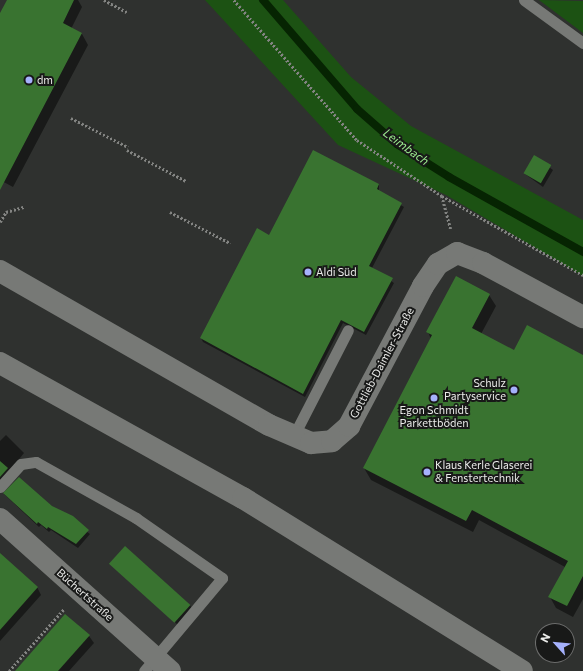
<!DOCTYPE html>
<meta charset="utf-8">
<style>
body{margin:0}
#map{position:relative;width:583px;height:671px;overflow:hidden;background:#2f312f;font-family:Commissioner,sans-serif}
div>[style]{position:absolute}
.green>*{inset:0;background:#1c5213}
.shadow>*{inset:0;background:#0007}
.stream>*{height:8px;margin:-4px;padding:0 4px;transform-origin:4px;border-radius:4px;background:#062402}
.building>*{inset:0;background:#397330;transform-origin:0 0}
.path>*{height:2.5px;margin-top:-1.25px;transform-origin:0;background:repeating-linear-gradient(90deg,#838482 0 2px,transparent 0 4px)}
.lane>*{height:11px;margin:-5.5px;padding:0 5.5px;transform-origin:5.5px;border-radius:5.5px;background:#777976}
.street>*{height:22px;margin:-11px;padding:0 11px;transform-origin:11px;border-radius:11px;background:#777976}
.secondary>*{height:22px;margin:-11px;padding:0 11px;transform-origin:11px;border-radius:11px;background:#777976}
.dots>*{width:11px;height:11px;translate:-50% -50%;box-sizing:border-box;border:2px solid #181918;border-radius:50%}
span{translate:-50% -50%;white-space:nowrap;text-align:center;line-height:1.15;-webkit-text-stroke:4px #181918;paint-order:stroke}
.poi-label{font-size:11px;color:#ebecea}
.left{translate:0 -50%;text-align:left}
.right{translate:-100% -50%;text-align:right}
.street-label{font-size:11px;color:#ebecea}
.water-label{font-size:12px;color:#9ded90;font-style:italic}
.north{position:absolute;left:535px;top:623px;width:40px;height:40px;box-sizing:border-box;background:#181918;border:1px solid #6c6d6c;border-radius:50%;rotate:297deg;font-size:11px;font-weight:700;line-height:16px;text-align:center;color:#ebecea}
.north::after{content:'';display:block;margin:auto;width:14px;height:18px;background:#a5b1fc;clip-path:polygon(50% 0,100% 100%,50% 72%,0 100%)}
</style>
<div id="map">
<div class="green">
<i style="clip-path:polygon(205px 0,283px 0,351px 77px,411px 126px,583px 220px,583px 276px,446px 195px,338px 145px)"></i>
<i style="clip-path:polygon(539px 0,583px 1px,583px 33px)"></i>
</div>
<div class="shadow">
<i style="clip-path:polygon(8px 0,78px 0,82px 7px,71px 29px,82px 34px,88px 45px,13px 187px,0 180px,0 15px)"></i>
<i style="clip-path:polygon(314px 152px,379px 185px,379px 192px,404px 207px,372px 268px,394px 283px,366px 335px,343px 323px,305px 397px,203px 342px,201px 338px,270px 236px)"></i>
<i style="clip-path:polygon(535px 157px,553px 170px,543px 187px,525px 174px)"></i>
<i style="clip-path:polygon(489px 295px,496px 306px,481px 334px,514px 351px,583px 356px,583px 599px,573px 617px,556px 608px,550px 597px,565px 567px,479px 520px,473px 532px,371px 480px,364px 468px,431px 339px,428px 332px)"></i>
<i style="clip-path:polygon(6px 435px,24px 453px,0 483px,0 441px)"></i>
<i style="clip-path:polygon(4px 494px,52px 507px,90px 534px,78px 548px,51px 530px,49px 532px,41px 525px,39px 527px)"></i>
<i style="clip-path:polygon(0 555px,37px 587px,41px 595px,0 641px)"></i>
<i style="clip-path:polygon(111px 564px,190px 605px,192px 609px,178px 625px)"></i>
<i style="clip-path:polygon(89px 636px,94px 643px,69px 671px,16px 671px)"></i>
</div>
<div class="stream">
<i style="left:263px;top:0;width:144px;rotate:49.2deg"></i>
<i style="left:357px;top:109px;width:53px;rotate:41.2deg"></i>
<i style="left:397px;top:144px;width:62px;rotate:32.4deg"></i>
<i style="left:449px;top:177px;width:154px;rotate:29.2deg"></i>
</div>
<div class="building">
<i style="clip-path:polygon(7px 0,74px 0,63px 23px,82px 33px,0 190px,0 13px)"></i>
<i style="clip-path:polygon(313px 150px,379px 184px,377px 189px,402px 203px,369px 266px,393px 278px,364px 332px,341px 320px,303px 394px,200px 338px,257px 228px,269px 235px)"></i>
<i style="left:534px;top:155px;width:20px;height:21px;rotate:30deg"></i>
<i style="clip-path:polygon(456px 276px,490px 294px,472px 328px,514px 350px,527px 325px,583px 355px,583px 576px,567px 606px,548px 597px,568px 561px,472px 510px,466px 521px,363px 468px,432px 335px,426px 332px)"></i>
<i style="clip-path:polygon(0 461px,8px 468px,0 477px)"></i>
<i style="clip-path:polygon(19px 477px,52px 506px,73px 516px,89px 530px,76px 544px,48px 527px,47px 529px,38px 522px,37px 524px,3px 493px)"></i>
<i style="left:125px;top:546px;width:88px;height:24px;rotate:42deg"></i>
<i style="clip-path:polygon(0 553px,38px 587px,0 630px)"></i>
<i style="clip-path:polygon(65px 614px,90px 635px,58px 671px,15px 671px)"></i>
</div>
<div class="path">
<i style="left:104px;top:0;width:26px;rotate:28deg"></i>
<i style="left:234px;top:0;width:186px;rotate:48.7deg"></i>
<i style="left:357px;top:140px;width:102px;rotate:33.4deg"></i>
<i style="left:442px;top:196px;width:162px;rotate:29.3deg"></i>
<i style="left:71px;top:118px;width:64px;rotate:27deg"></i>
<i style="left:127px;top:150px;width:67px;rotate:27.7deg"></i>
<i style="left:442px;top:196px;width:34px;rotate:75deg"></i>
<i style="left:170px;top:212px;width:68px;rotate:27.3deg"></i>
<i style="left:0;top:222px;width:12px;rotate:-59deg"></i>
<i style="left:6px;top:212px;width:19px;rotate:-16deg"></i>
<i style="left:9px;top:671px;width:83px;rotate:-48.4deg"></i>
</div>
<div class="lane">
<i style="left:524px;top:0;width:73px;rotate:36.1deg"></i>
<i style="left:293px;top:437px;width:120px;rotate:-62.8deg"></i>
<i style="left:0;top:487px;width:31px;rotate:-48deg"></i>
<i style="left:21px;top:464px;width:15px;rotate:-8deg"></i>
<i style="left:36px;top:462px;width:115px;rotate:29.2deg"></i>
<i style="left:136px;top:518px;width:105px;rotate:34.9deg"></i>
<i style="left:222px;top:578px;width:121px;rotate:130deg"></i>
</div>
<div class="street">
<i style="left:0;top:271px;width:310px;rotate:29.8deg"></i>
<i style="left:269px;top:425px;width:46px;rotate:23.2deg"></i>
<i style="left:311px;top:443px;width:21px;rotate:-5deg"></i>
<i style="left:332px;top:441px;width:23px;rotate:-41deg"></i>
<i style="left:349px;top:426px;width:158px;rotate:-62.1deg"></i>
<i style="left:423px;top:286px;width:27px;rotate:-56deg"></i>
<i style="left:438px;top:264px;width:22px;rotate:-30deg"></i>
<i style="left:457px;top:253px;width:28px;rotate:21deg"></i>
<i style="left:483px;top:263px;width:114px;rotate:28.4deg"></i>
<i style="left:0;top:519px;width:228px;rotate:41.8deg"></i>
</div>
<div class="secondary">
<i style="left:0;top:363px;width:278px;rotate:29.1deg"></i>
<i style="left:243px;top:498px;width:328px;rotate:31.8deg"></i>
</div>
<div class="dots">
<i style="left:29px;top:80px;background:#a5b1fc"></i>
<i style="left:308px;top:272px;background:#a5b1fc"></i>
<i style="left:514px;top:390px;background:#a5b1fc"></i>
<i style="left:434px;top:398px;background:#a5b1fc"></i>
<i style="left:427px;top:472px;background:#a5b1fc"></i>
</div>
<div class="poi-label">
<span class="left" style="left:37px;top:80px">dm</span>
<span class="left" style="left:316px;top:272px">Aldi Süd</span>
<span class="right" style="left:506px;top:390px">Schulz<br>Partyservice</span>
<span style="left:434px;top:417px">Egon Schmidt<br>Parkettböden</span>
<span class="left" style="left:435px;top:472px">Klaus Kerle Glaserei<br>&amp; Fenstertechnik</span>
</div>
<div class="street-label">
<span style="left:382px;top:363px;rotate:-62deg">Gottlieb-Daimler-Straße</span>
<span style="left:85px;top:595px;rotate:42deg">Büchertstraße</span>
</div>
<div class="water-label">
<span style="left:406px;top:147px;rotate:36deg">Leimbach</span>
</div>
<div class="north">N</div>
</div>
